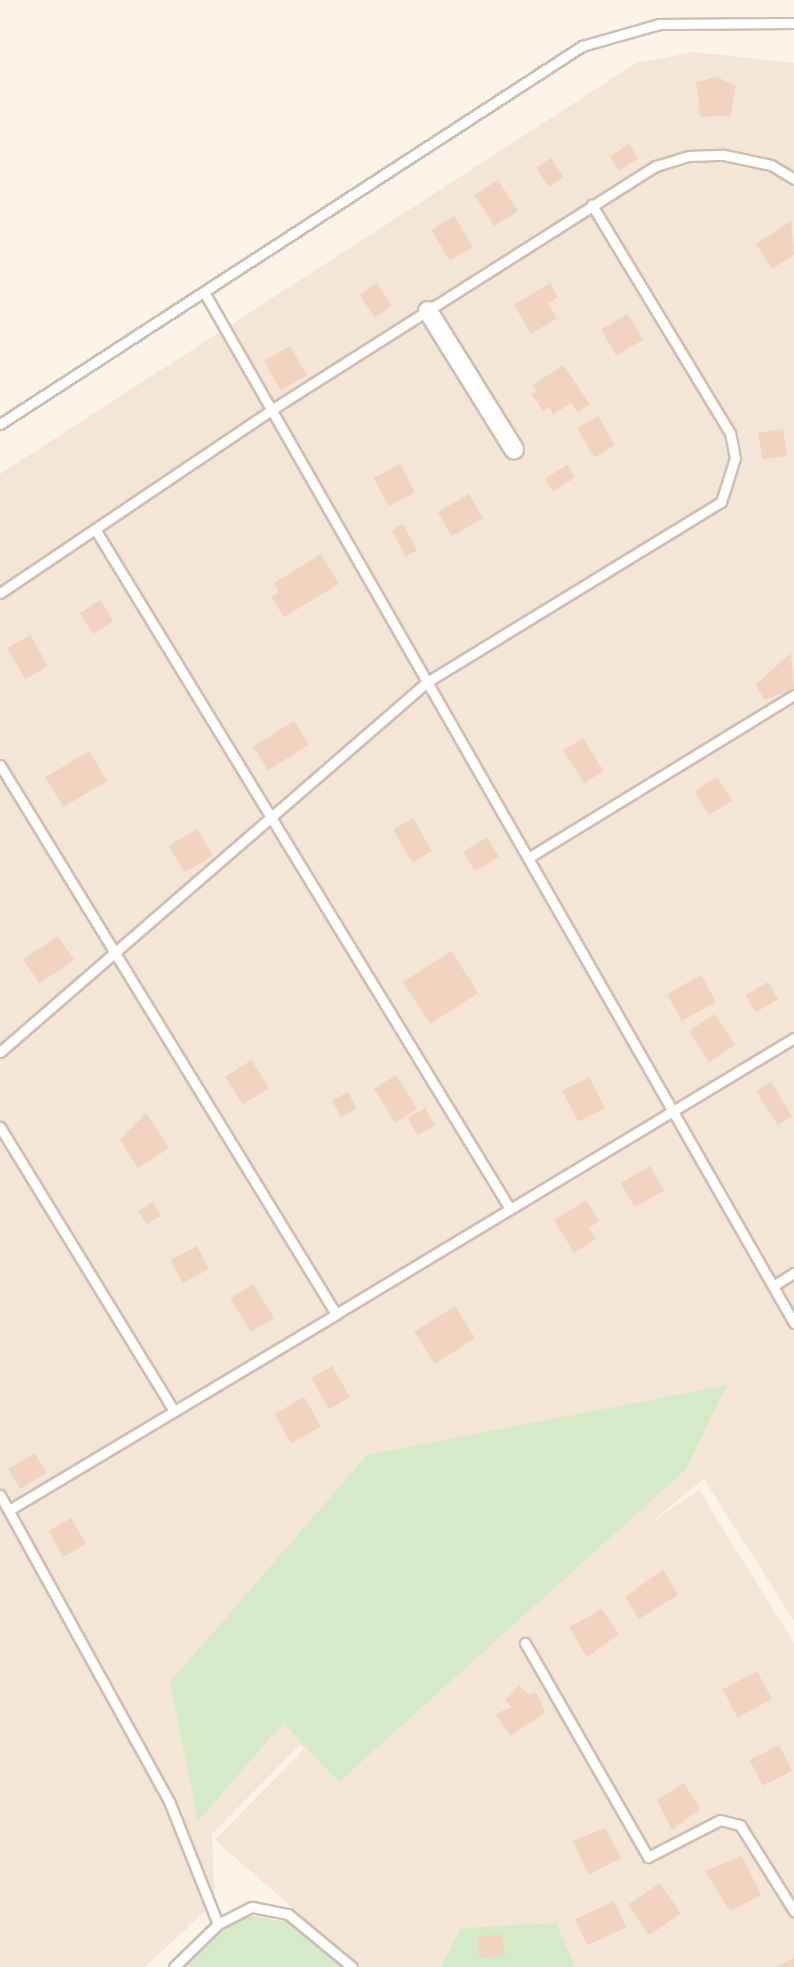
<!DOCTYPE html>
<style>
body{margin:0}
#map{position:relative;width:794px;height:1967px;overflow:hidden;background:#fcf4e8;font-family:Mulish,sans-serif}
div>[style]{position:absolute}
.residential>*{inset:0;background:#f4e6d7}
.green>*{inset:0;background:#d5eac6}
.building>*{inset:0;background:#f1d3c0;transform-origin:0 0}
.roads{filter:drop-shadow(2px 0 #d0beb0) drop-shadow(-2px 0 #d0beb0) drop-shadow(0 2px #d0beb0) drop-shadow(0 -2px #d0beb0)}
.service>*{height:9px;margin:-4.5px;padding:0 4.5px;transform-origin:4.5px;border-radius:4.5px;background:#fff}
.minor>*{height:18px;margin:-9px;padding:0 9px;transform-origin:9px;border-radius:9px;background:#fff}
span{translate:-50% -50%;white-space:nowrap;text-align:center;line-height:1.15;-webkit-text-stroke:7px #fff8ef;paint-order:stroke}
</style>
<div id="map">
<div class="residential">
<i style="clip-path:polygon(694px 52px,794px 63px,794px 1621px,704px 1479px,650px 1523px,699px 1490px,794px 1643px,794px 1967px,360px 1967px,215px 1840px,304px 1749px,300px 1745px,212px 1834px,215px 1902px,145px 1967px,0 1967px,0 474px,636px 63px)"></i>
</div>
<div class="green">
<i style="clip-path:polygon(727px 1385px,685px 1470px,339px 1782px,283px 1723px,198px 1821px,170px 1682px,367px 1455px)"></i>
<i style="clip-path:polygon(236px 1913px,288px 1922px,344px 1967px,174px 1967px)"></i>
<i style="clip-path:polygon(556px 1923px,575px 1967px,441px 1967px,461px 1928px)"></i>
</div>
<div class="building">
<i style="clip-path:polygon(717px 77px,736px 86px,731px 116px,700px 117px,696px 82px)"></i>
<i style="left:629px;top:144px;width:17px;height:23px;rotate:57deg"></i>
<i style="left:551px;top:158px;width:23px;height:18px;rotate:56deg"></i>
<i style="left:498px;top:180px;width:37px;height:28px;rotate:57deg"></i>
<i style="left:454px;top:216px;width:36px;height:27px;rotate:58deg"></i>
<i style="clip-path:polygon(791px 221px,794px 255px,772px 269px,756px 244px)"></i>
<i style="left:377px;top:283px;width:27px;height:21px;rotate:56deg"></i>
<i style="clip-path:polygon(550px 283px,558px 297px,548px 303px,557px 318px,531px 334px,514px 305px)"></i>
<i style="left:628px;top:314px;width:30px;height:31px;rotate:60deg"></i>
<i style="left:290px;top:346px;width:34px;height:30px;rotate:60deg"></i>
<i style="clip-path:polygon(563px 365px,590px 404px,578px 412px,571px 403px,553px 415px,549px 407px,543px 411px,531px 393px,537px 393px,533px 385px)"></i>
<i style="left:598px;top:416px;width:34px;height:24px;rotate:60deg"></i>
<i style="left:783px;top:429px;width:27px;height:25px;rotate:82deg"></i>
<i style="left:400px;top:464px;width:32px;height:30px;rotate:62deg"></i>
<i style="left:567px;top:465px;width:15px;height:26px;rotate:58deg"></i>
<i style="left:469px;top:494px;width:28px;height:36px;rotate:60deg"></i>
<i style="left:403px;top:524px;width:30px;height:13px;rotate:62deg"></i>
<i style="clip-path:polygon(321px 554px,339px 584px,284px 617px,271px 597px,279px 592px,274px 583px)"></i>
<i style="left:100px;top:600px;width:25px;height:24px;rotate:58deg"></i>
<i style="left:30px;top:635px;width:36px;height:26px;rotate:60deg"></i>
<i style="clip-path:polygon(791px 653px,794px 689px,765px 700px,755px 685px)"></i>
<i style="left:294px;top:721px;width:28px;height:48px;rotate:58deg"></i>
<i style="left:583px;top:738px;width:39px;height:23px;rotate:58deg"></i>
<i style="left:89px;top:751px;width:35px;height:51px;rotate:59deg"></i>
<i style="left:717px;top:777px;width:28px;height:27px;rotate:58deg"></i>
<i style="left:413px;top:818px;width:38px;height:23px;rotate:60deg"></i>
<i style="left:197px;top:829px;width:31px;height:33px;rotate:59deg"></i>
<i style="left:487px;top:837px;width:23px;height:28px;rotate:59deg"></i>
<i style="left:58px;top:936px;width:29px;height:42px;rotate:56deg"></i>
<i style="left:451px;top:951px;width:50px;height:57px;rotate:57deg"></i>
<i style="left:701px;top:975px;width:31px;height:39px;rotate:61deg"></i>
<i style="left:768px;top:982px;width:20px;height:26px;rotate:60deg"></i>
<i style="left:715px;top:1014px;width:37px;height:31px;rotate:57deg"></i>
<i style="left:251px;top:1060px;width:33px;height:31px;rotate:57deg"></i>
<i style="left:396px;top:1075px;width:40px;height:26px;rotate:58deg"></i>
<i style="left:589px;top:1077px;width:35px;height:30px;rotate:63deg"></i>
<i style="left:771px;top:1082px;width:40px;height:17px;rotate:58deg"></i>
<i style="left:348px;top:1092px;width:19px;height:18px;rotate:62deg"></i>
<i style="left:425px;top:1108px;width:20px;height:20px;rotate:60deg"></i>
<i style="clip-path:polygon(146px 1113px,169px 1148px,138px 1168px,120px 1140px)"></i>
<i style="left:650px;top:1166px;width:28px;height:34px;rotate:60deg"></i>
<i style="clip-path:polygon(586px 1200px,599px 1221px,589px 1228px,596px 1239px,574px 1253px,554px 1220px)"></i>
<i style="left:153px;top:1202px;width:16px;height:17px;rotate:60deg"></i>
<i style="left:197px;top:1246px;width:26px;height:30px;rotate:62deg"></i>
<i style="left:253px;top:1284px;width:40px;height:27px;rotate:58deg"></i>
<i style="left:455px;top:1306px;width:38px;height:48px;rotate:58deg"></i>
<i style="left:332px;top:1366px;width:36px;height:24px;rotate:60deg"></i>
<i style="left:304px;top:1397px;width:34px;height:34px;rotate:60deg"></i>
<i style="left:35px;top:1453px;width:23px;height:31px;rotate:59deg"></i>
<i style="left:71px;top:1518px;width:30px;height:26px;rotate:60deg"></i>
<i style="clip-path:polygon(663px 1569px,678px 1595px,639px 1619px,625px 1597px)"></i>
<i style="clip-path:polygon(602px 1609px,619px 1634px,587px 1657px,569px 1627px)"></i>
<i style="left:757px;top:1671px;width:32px;height:39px;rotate:62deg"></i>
<i style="clip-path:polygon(519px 1685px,530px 1695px,536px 1692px,545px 1712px,511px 1736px,495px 1714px,512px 1707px,505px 1701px)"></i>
<i style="left:779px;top:1745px;width:29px;height:33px;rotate:63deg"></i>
<i style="clip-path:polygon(684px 1783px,700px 1809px,672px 1830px,657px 1800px)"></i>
<i style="clip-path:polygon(605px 1828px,621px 1858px,589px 1875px,573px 1841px)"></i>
<i style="clip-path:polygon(742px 1856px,761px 1895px,730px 1911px,705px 1871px)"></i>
<i style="left:660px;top:1883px;width:37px;height:38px;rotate:56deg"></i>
<i style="left:614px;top:1901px;width:29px;height:43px;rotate:65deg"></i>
<i style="clip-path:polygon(501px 1934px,505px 1954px,480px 1958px,478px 1936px)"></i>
<i style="clip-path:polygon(794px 1958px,794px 1967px,776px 1967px)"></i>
</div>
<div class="roads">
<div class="service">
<i style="left:204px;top:292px;width:1188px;rotate:60.22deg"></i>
<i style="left:0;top:424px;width:694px;rotate:-33deg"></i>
<i style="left:582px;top:46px;width:80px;rotate:-15.9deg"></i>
<i style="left:659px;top:24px;width:135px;rotate:-0.4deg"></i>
<i style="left:95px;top:529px;width:797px;rotate:58.6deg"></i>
<i style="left:0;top:593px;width:327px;rotate:-34deg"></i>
<i style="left:271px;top:410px;width:456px;rotate:-32.4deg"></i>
<i style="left:656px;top:166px;width:34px;rotate:-17deg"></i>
<i style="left:689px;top:156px;width:35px;rotate:-2deg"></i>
<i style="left:724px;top:155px;width:48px;rotate:12deg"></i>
<i style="left:771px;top:165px;width:27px;rotate:31deg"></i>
<i style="left:0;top:765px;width:644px;rotate:58.53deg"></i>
<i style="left:336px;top:1314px;width:535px;rotate:-31.07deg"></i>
<i style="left:528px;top:858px;width:312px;rotate:-31.5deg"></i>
<i style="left:0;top:1052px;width:565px;rotate:-40.91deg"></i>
<i style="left:427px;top:682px;width:345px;rotate:-31.5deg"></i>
<i style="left:721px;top:502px;width:46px;rotate:-72.3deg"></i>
<i style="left:735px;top:458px;width:25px;rotate:-101deg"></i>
<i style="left:730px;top:433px;width:267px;rotate:-121.2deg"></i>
<i style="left:0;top:1127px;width:333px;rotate:58.5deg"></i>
<i style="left:773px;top:1286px;width:25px;rotate:-32deg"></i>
<i style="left:0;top:1495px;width:350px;rotate:61.1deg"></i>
<i style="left:169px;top:1801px;width:132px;rotate:68.3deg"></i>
<i style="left:9px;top:1510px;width:381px;rotate:-30.9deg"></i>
<i style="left:525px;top:1643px;width:247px;rotate:60.1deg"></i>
<i style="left:648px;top:1857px;width:81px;rotate:-27.2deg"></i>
<i style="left:720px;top:1820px;width:21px;rotate:14deg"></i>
<i style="left:740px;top:1825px;width:102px;rotate:57.9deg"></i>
<i style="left:174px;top:1967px;width:62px;rotate:-44.3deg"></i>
<i style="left:218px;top:1924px;width:38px;rotate:-27deg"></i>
<i style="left:252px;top:1907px;width:37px;rotate:11deg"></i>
<i style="left:288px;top:1914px;width:83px;rotate:39.6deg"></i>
</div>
<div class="minor">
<i style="left:428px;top:311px;width:163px;rotate:58.1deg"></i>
</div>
</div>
</div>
